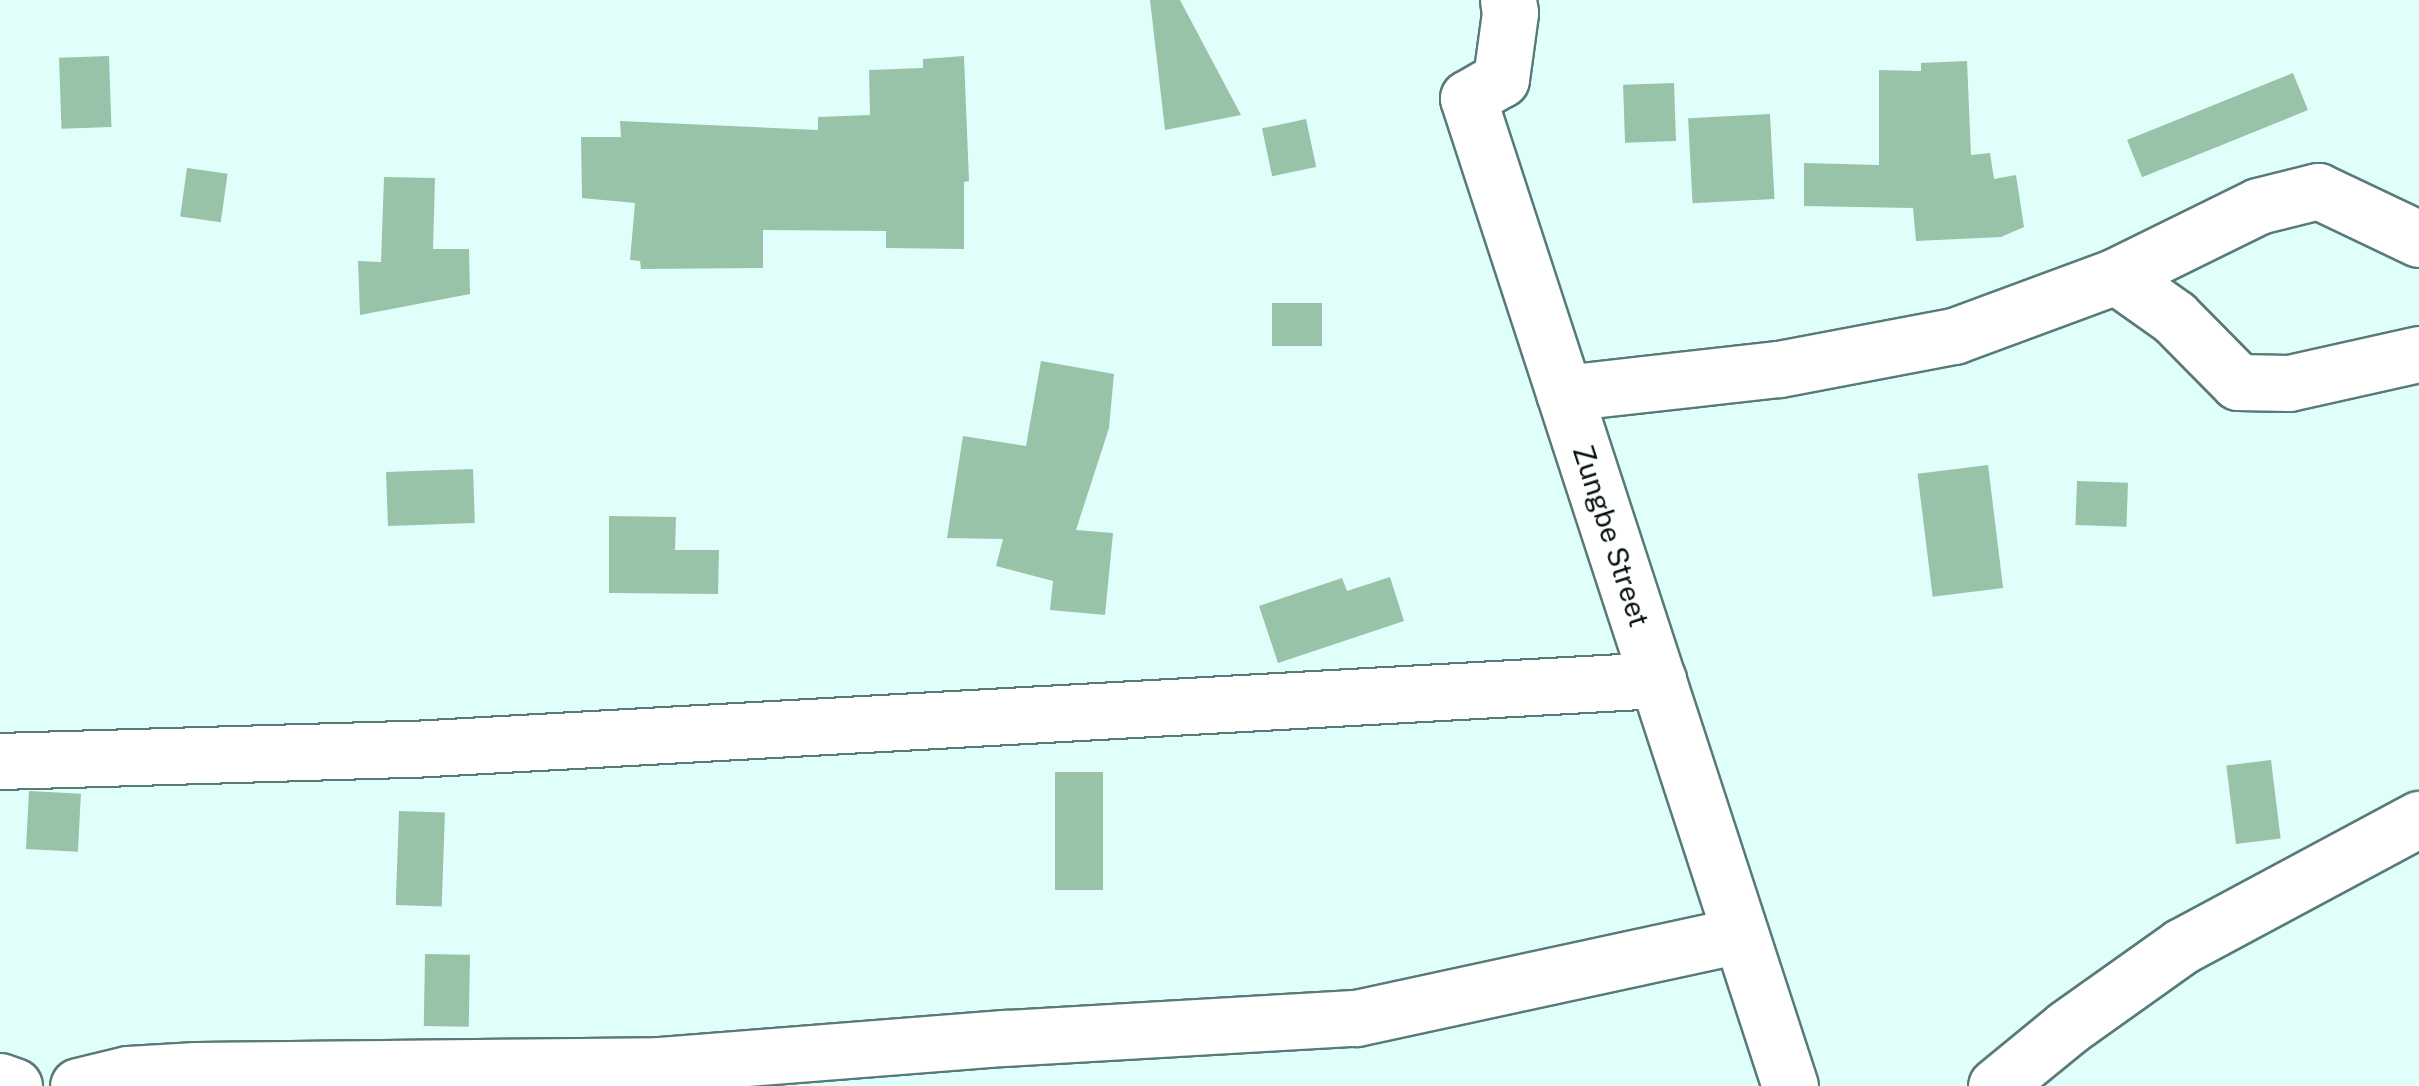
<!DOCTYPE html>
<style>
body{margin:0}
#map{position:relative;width:2419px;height:1086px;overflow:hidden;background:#e0fffb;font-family:"Public Sans",sans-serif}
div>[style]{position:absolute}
.building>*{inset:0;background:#98c3a9;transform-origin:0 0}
.roads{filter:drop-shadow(2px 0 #597b78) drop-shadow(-2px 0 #597b78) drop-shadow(0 2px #597b78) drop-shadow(0 -2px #597b78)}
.minor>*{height:55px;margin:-27.5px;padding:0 27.5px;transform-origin:27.5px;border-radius:27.5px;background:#fff}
span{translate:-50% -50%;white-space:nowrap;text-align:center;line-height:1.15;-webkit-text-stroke:9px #fff;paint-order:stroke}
.street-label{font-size:28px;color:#051311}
</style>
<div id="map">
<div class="building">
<i style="clip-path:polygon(1150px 0,1180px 0,1241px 115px,1165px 130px)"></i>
<i style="left:109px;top:56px;width:71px;height:50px;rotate:88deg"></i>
<i style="clip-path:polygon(964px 56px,969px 181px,964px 182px,964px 249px,886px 248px,886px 231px,763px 230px,763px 268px,641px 269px,640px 261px,630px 260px,635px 203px,582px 198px,581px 137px,621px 137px,620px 121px,818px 130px,818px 117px,870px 115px,869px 70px,923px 68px,923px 59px)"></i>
<i style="clip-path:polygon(1967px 61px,1971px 155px,1990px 153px,1994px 179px,2016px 175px,2024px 227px,2001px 237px,1916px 241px,1913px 208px,1804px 206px,1804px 163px,1879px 165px,1879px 70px,1921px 71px,1921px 63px)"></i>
<i style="left:2293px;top:73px;width:40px;height:179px;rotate:68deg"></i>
<i style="left:1674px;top:83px;width:58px;height:51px;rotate:88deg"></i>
<i style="left:1770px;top:114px;width:85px;height:82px;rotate:87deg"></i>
<i style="left:1306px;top:119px;width:49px;height:45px;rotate:78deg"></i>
<i style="left:187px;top:168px;width:41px;height:49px;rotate:8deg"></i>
<i style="clip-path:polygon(384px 177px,435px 178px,433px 249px,469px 249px,470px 294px,360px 315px,358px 261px,381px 262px)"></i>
<i style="left:1272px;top:303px;width:50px;height:43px"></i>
<i style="clip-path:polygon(1041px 361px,1114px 374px,1109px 428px,1076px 530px,1113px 533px,1105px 615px,1050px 610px,1053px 581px,996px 566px,1003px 539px,947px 538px,963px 436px,1026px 446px)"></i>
<i style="left:1988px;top:465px;width:124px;height:71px;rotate:83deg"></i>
<i style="left:473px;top:469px;width:54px;height:87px;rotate:88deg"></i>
<i style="left:2077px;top:481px;width:51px;height:44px;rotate:2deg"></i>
<i style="clip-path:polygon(609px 516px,676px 517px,675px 550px,719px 550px,718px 594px,609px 593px)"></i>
<i style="clip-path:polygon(1390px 577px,1404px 621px,1278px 663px,1259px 606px,1342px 578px,1347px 591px)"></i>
<i style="left:2271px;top:760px;width:79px;height:45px;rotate:83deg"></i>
<i style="left:1055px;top:772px;width:48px;height:118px"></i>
<i style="left:29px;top:791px;width:52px;height:58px;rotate:3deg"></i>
<i style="left:399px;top:811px;width:46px;height:94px;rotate:2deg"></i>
<i style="left:425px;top:954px;width:45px;height:72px;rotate:1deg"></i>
</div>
<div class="roads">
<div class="minor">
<i style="left:1508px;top:0;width:13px;rotate:81deg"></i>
<i style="left:1510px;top:13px;width:67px;rotate:97.8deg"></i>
<i style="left:1501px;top:79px;width:38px;rotate:150deg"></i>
<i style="left:1468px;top:98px;width:1039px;rotate:71.95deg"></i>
<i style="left:2116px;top:276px;width:158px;rotate:-26.2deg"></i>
<i style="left:2258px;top:206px;width:62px;rotate:-14deg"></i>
<i style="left:2318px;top:191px;width:112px;rotate:25.4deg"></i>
<i style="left:1564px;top:393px;width:216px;rotate:-6.4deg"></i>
<i style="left:1779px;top:369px;width:178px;rotate:-10.7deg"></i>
<i style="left:1954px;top:336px;width:173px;rotate:-20.3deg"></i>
<i style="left:2116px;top:276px;width:71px;rotate:35.3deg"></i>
<i style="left:2174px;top:317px;width:91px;rotate:45.4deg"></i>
<i style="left:2238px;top:382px;width:51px;rotate:1.1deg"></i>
<i style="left:2289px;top:383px;width:133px;rotate:-12.6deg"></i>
<i style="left:0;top:761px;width:430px;rotate:-1.7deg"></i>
<i style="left:430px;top:748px;width:1230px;rotate:-3.17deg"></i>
<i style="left:0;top:1081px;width:15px;rotate:20deg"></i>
<i style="left:78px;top:1086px;width:51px;rotate:-13.5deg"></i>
<i style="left:128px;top:1074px;width:68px;rotate:-3.4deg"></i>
<i style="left:196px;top:1070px;width:463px;rotate:-0.6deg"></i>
<i style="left:659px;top:1065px;width:347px;rotate:-4.5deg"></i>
<i style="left:1005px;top:1038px;width:352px;rotate:-3.3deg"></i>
<i style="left:1356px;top:1018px;width:393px;rotate:-12.2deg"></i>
<i style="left:1996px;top:1086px;width:93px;rotate:-39.3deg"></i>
<i style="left:2068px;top:1027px;width:140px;rotate:-35.4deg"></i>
<i style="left:2182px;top:946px;width:269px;rotate:-28.2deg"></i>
</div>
</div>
<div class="street-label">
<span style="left:1611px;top:536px;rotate:72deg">Zungbe Street</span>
</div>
</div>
